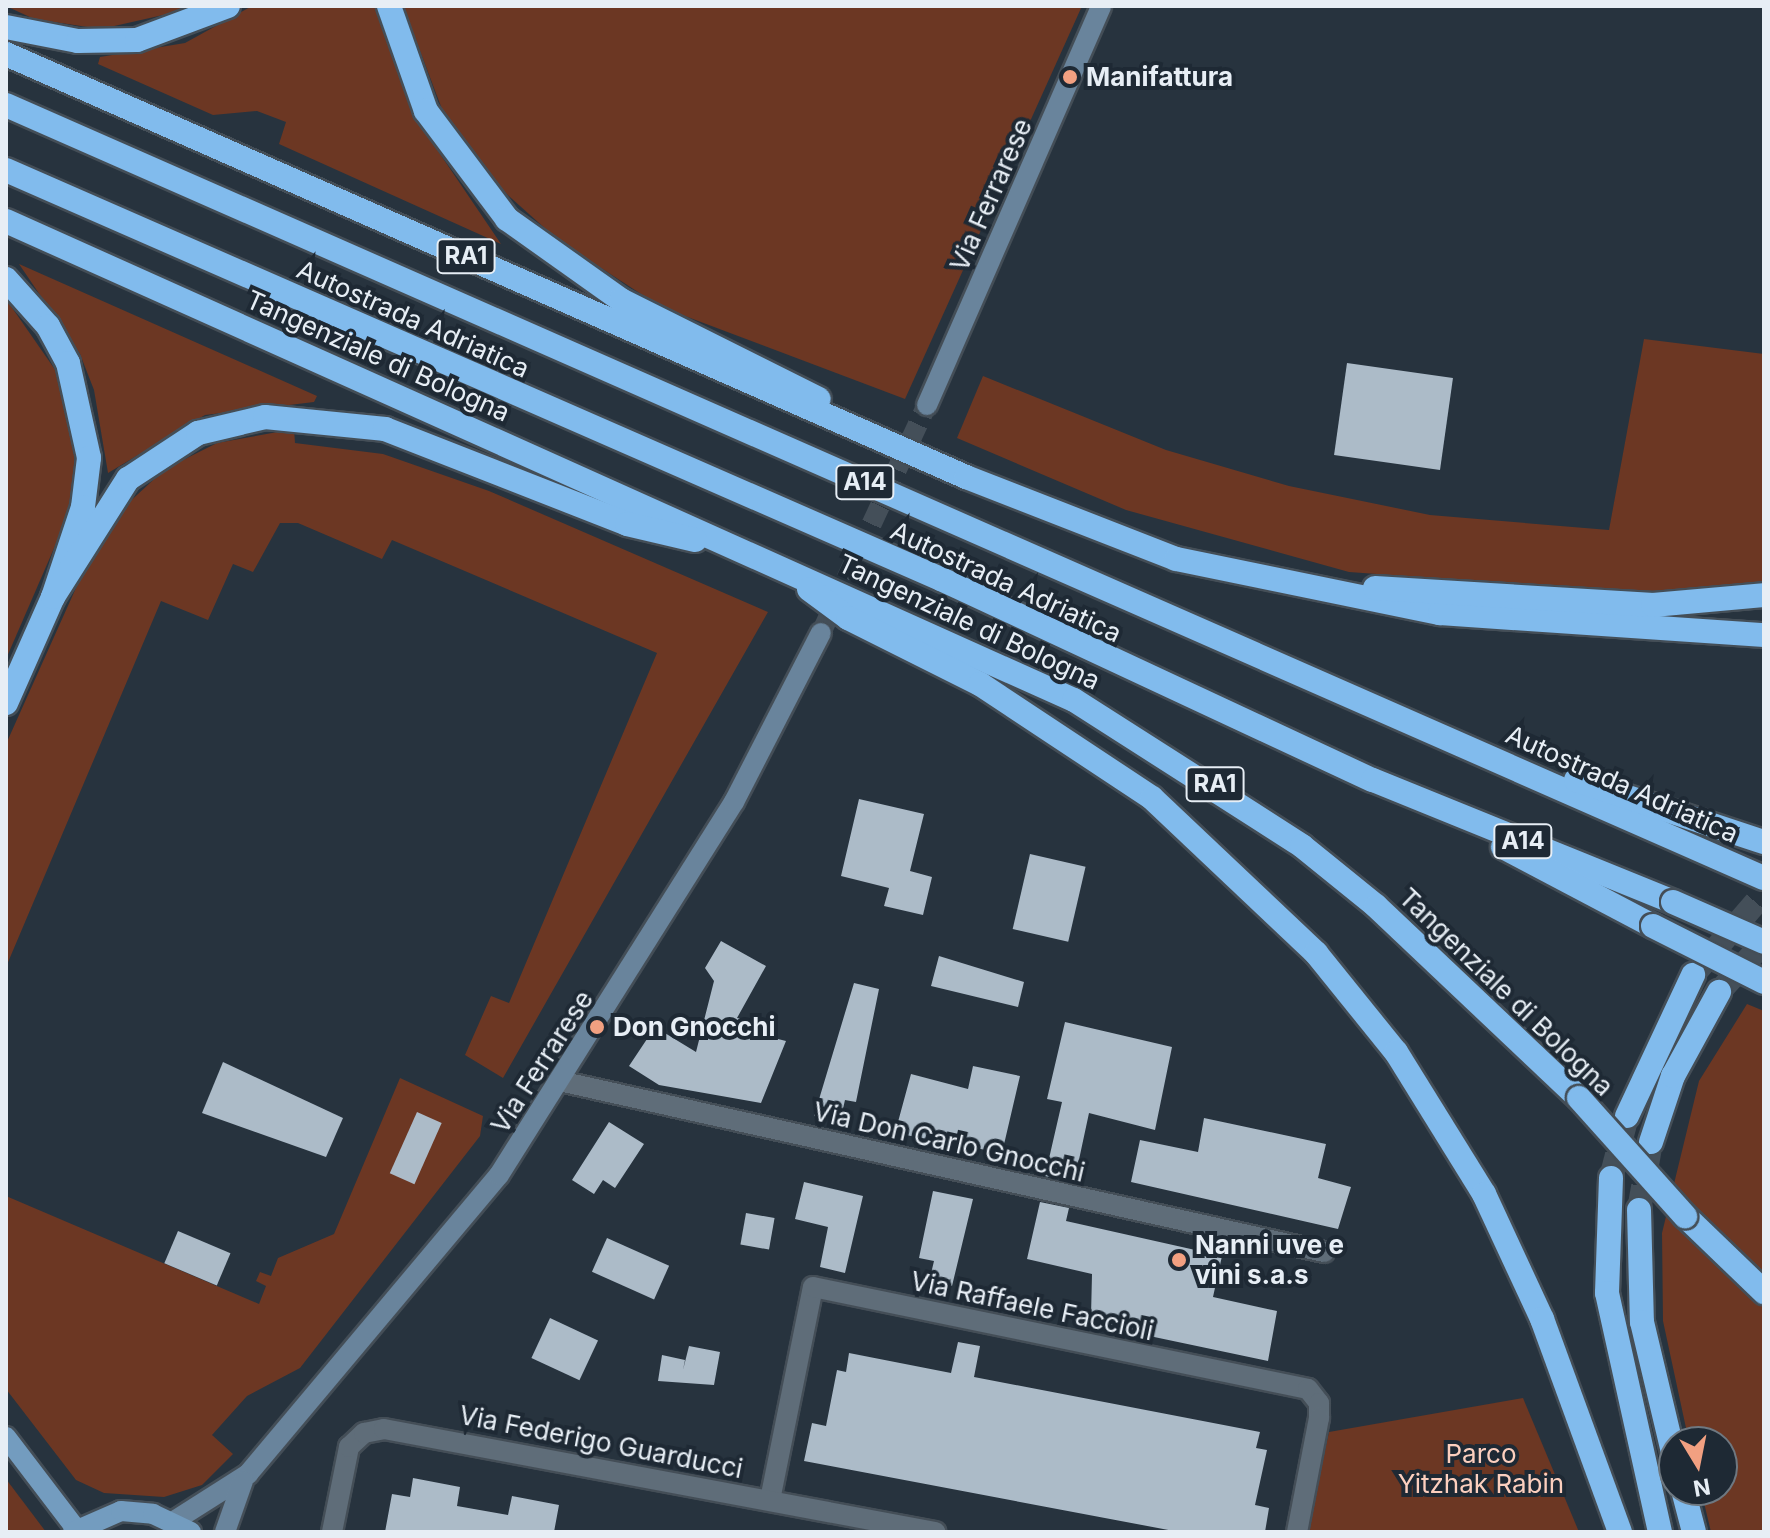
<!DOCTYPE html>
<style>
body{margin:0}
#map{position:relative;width:1770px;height:1538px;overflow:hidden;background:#27333e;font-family:Inter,sans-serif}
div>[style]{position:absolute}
.green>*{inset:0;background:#6c3723}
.building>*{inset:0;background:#acbbc8;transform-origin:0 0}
.secondary-tunnel>*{height:20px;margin-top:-10px;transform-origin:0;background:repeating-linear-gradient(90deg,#444f59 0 20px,transparent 0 30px)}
.motorway-tunnel>*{height:24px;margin-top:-12px;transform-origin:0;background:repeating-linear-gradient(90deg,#444f59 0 24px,transparent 0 36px)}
.roads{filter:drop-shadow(2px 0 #444e57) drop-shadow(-2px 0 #444e57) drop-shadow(0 2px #444e57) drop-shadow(0 -2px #444e57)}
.minor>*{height:20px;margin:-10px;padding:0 10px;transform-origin:10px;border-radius:10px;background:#5f6d79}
.secondary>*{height:20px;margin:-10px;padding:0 10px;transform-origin:10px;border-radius:10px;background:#69849c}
.primary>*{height:20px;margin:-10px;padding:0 10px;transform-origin:10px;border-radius:10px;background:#739cbf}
.motorway>*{height:24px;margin:-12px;padding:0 12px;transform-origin:12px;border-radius:12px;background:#81bbed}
.bridges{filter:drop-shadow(2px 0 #444e57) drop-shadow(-2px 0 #444e57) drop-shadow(0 2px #444e57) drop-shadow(0 -2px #444e57)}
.motorway-bridge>*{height:24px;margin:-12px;padding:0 12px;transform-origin:12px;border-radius:12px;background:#81bbed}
.dots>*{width:22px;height:22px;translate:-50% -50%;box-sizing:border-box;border:4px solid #1e2934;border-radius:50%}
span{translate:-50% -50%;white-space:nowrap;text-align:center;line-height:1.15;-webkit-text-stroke:8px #1e2934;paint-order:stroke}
.shield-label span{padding:2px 6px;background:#1e2934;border:2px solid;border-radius:6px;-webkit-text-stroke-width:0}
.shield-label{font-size:24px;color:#e7eef5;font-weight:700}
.poi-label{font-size:26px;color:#e7eef5;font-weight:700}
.left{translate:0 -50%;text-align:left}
.street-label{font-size:26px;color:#e7eef5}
.park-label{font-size:26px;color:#fccfbe}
.frame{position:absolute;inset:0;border:8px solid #e7eef5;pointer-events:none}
.north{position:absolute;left:1658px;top:1426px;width:80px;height:80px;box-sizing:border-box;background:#1e2934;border:2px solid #6e7881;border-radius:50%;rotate:170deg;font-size:22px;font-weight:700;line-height:32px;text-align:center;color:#e7eef5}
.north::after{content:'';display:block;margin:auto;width:28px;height:36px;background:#f2a081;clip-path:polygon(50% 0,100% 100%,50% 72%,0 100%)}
</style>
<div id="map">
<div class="green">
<i style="clip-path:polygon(6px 6px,203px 6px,101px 29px,34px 19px)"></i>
<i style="clip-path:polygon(252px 6px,375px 6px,415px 117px,501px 244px,279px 144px,286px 122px,257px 111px,213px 115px,98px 64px,100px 57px,185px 43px)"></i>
<i style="clip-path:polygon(403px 6px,1082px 6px,905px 399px,661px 307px,558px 240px,491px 180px,448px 125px)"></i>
<i style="clip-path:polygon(19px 264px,317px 396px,314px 402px,205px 415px,108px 473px,94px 390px,80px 354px)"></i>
<i style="clip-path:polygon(6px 299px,56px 371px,73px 434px,75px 472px,68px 516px,6px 659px)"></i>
<i style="clip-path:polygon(1644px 339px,1764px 354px,1764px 584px,1667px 595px,1349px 572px,1126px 510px,957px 438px,983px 376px,1166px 450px,1289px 486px,1430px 515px,1609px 530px)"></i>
<i style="clip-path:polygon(294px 429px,295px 443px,383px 454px,489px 491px,768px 612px,503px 1078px,465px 1055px,491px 996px,509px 1003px,657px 653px,392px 540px,382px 559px,298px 523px,280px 523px,253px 572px,233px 564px,208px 620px,161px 601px,6px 967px,6px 744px,84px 570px,124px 507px,165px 469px,217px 443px)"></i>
<i style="clip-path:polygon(1747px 1004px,1764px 1011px,1764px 1532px,1711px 1532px,1701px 1490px,1722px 1490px,1722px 1442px,1689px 1442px,1663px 1321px,1662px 1233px,1699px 1081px)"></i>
<i style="clip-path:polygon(400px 1078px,483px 1116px,480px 1136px,300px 1368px,247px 1396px,212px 1435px,233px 1454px,202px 1485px,164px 1497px,104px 1493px,76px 1480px,6px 1389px,6px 1196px,259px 1304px,266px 1286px,256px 1281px,260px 1272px,271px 1276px,278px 1258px,334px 1234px)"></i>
<i style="clip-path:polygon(1523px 1398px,1579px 1532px,1307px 1532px,1329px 1432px)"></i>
<i style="clip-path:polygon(6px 1479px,46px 1532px,6px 1532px)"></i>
</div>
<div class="building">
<i style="left:1347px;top:363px;width:107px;height:93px;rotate:8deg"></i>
<i style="clip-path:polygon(859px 799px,924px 814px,910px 871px,932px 877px,923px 915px,884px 906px,889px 888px,841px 876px)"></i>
<i style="left:1030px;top:854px;width:57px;height:77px;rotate:13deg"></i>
<i style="clip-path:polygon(721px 941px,766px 966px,737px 1018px,753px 1021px,750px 1032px,786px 1041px,761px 1103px,659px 1085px,629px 1066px,655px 1027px,696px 1052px,714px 981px,705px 968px)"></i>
<i style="clip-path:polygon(939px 956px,1024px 982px,1018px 1007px,931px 986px)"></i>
<i style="clip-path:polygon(854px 983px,879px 989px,856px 1102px,845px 1100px,840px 1122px,814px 1116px)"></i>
<i style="clip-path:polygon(1065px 1022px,1172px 1047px,1155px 1130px,1089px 1113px,1074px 1183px,1045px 1176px,1062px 1102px,1047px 1099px)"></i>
<i style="clip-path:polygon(223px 1062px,343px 1118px,326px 1157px,202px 1113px)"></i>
<i style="clip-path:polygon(973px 1066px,1020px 1076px,1002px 1153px,895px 1133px,911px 1074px,968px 1089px)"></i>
<i style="left:417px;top:1112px;width:27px;height:67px;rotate:24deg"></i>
<i style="clip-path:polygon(1204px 1118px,1326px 1144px,1318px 1178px,1351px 1187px,1338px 1229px,1131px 1182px,1140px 1140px,1198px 1152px)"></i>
<i style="clip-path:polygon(609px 1122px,644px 1144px,615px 1188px,603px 1180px,594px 1194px,572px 1180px)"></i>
<i style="clip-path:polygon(804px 1182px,863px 1196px,845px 1273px,820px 1267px,828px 1227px,795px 1219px)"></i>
<i style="clip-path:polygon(933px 1191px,973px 1199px,952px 1286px,929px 1282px,934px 1261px,919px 1258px)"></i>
<i style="clip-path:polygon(1040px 1202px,1069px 1208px,1066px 1221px,1222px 1256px,1213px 1297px,1277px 1311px,1268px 1361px,1102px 1326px,1103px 1318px,1091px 1316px,1092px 1274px,1027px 1259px)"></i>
<i style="left:746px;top:1213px;width:29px;height:32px;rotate:10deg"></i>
<i style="left:178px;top:1231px;width:57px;height:35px;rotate:23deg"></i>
<i style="left:607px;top:1238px;width:68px;height:37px;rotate:24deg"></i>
<i style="left:550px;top:1318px;width:53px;height:44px;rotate:25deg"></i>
<i style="clip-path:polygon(958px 1342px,980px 1346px,974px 1377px,1260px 1432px,1256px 1448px,1267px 1450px,1255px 1505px,1269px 1508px,1265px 1532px,1179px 1532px,804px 1461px,812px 1423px,826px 1426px,837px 1370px,846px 1372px,849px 1353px,951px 1373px)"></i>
<i style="clip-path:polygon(689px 1346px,720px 1352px,714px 1385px,658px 1381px,662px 1355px,685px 1360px,683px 1370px)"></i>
<i style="clip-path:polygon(413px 1478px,460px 1487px,457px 1506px,508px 1515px,512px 1496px,559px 1505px,554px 1532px,385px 1532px,392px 1494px,410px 1497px)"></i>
</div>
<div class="secondary-tunnel">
<i style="left:821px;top:633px;width:251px;rotate:-65.1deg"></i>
</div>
<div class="motorway-tunnel">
<i style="left:1693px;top:975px;width:108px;rotate:-49.1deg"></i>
<i style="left:1719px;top:992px;width:67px;rotate:-48deg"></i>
<i style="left:1611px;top:1178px;width:64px;rotate:-75.5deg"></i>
<i style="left:1639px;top:1210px;width:69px;rotate:-80deg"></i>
</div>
<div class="roads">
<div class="minor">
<i style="left:564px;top:1082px;width:779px;rotate:12.61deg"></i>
<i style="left:770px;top:1500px;width:217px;rotate:-78.6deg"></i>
<i style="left:813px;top:1287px;width:505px;rotate:11.64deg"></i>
<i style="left:1308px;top:1389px;width:18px;rotate:52deg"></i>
<i style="left:1319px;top:1403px;width:15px;rotate:90deg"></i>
<i style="left:1319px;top:1418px;width:116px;rotate:100.9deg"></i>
<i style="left:332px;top:1532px;width:87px;rotate:-78.7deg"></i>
<i style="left:349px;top:1447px;width:21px;rotate:-43deg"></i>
<i style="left:364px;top:1433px;width:20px;rotate:-11deg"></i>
<i style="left:384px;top:1429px;width:561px;rotate:10.59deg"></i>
</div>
<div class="secondary">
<i style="left:927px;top:405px;width:435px;rotate:-66.4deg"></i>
<i style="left:174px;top:1521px;width:88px;rotate:-32.4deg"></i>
<i style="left:248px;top:1474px;width:390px;rotate:-50deg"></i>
<i style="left:499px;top:1175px;width:441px;rotate:-57.8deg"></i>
<i style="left:734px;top:802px;width:190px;rotate:-62.8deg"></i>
<i style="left:225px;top:1532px;width:54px;rotate:-70.6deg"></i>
</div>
<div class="primary">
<i style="left:6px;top:1437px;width:116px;rotate:52.7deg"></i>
<i style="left:73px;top:1532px;width:52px;rotate:-23.6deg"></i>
<i style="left:121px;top:1511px;width:32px;rotate:5deg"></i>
<i style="left:153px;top:1514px;width:42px;rotate:25.3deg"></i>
</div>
<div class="motorway">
<i style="left:389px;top:6px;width:111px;rotate:70.6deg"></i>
<i style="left:426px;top:111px;width:135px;rotate:53.1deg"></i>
<i style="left:507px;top:219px;width:140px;rotate:35.4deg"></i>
<i style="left:621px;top:300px;width:221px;rotate:26.6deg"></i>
<i style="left:6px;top:27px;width:73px;rotate:11deg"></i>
<i style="left:78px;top:41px;width:59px;rotate:-1deg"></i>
<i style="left:137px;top:40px;width:97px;rotate:-20.5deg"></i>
<i style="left:6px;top:54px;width:1049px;rotate:23.78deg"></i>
<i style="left:966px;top:477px;width:225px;rotate:21.3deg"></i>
<i style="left:1176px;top:559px;width:269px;rotate:11.6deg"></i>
<i style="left:1440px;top:613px;width:325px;rotate:3.9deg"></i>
<i style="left:6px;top:105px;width:1920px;rotate:23.74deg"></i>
<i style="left:6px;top:170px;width:1021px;rotate:23.63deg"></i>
<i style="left:941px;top:579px;width:476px;rotate:25deg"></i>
<i style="left:1373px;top:780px;width:324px;rotate:22.1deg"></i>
<i style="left:6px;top:221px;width:1170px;rotate:24.16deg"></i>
<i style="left:1074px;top:700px;width:271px;rotate:32.6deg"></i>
<i style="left:1302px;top:846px;width:95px;rotate:39deg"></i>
<i style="left:1376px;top:906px;width:279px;rotate:43.4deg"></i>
<i style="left:6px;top:279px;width:63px;rotate:48.2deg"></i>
<i style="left:48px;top:326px;width:42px;rotate:61.6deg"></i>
<i style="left:68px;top:363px;width:97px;rotate:77.5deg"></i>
<i style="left:89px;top:458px;width:49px;rotate:97deg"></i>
<i style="left:83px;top:507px;width:95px;rotate:108.4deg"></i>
<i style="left:53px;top:597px;width:116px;rotate:113.9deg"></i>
<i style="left:1375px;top:588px;width:279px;rotate:3.5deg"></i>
<i style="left:1653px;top:605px;width:111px;rotate:-5.1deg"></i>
<i style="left:809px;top:589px;width:49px;rotate:36.6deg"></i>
<i style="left:848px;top:618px;width:148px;rotate:26.6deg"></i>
<i style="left:980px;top:684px;width:206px;rotate:33.5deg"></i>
<i style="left:1152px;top:798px;width:226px;rotate:43.4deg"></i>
<i style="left:1316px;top:953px;width:127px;rotate:51.1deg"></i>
<i style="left:1396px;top:1052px;width:167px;rotate:58.2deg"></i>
<i style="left:1484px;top:1194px;width:138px;rotate:65.1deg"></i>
<i style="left:1542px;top:1319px;width:227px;rotate:69.9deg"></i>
<i style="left:53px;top:597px;width:140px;rotate:-57.6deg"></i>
<i style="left:128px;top:479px;width:84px;rotate:-33.3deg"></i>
<i style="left:198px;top:433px;width:69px;rotate:-13.4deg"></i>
<i style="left:265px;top:417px;width:121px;rotate:5.7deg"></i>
<i style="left:385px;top:429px;width:260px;rotate:21.4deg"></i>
<i style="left:627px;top:524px;width:70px;rotate:13.2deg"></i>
<i style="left:1576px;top:780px;width:198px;rotate:18.3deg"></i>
<i style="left:1503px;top:847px;width:170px;rotate:27.8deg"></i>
<i style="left:1627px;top:1116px;width:156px;rotate:-64.9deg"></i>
<i style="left:1651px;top:1142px;width:70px;rotate:-71.6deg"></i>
<i style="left:1673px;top:1076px;width:96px;rotate:-61.3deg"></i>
<i style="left:1611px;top:1178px;width:115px;rotate:92deg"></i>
<i style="left:1607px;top:1293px;width:245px;rotate:77.5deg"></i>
<i style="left:1639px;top:1210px;width:112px;rotate:88.5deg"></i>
<i style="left:1642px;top:1322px;width:138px;rotate:76.6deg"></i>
<i style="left:1685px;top:1216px;width:110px;rotate:43.9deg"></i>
<i style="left:1683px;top:1490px;width:43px;rotate:75.3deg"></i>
</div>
</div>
<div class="bridges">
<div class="motorway-bridge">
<i style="left:1673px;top:902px;width:99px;rotate:23.7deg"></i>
<i style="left:1653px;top:926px;width:124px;rotate:26.8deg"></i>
<i style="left:1579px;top:1098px;width:159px;rotate:48.1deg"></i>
</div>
</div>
<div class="dots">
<i style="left:1070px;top:77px;background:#f2a081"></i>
<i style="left:597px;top:1027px;background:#f2a081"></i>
<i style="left:1179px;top:1260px;background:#f2a081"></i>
</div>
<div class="shield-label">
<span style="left:466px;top:256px">RA1</span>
<span style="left:865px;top:482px">A14</span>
<span style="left:1215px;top:784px">RA1</span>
<span style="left:1523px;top:841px">A14</span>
</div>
<div class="poi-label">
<span class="left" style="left:1086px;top:77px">Manifattura</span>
<span class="left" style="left:613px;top:1027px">Don Gnocchi</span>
<span class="left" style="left:1195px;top:1260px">Nanni uve e<br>vini s.a.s</span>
</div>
<div class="street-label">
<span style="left:991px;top:195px;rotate:-66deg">Via Ferrarese</span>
<span style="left:413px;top:319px;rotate:24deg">Autostrada Adriatica</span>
<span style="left:378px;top:356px;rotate:24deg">Tangenziale di Bologna</span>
<span style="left:1006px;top:582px;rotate:25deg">Autostrada Adriatica</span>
<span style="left:969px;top:622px;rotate:25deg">Tangenziale di Bologna</span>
<span style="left:1622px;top:784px;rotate:24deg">Autostrada Adriatica</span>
<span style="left:1506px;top:992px;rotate:44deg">Tangenziale di Bologna</span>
<span style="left:542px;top:1062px;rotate:-57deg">Via Ferrarese</span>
<span style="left:949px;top:1142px;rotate:13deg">Via Don Carlo Gnocchi</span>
<span style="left:1032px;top:1306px;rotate:12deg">Via Raffaele Faccioli</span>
<span style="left:601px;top:1442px;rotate:11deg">Via Federigo Guarducci</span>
</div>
<div class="park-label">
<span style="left:1481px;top:1469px">Parco<br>Yitzhak Rabin</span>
</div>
<div class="frame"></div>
<div class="north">N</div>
</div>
